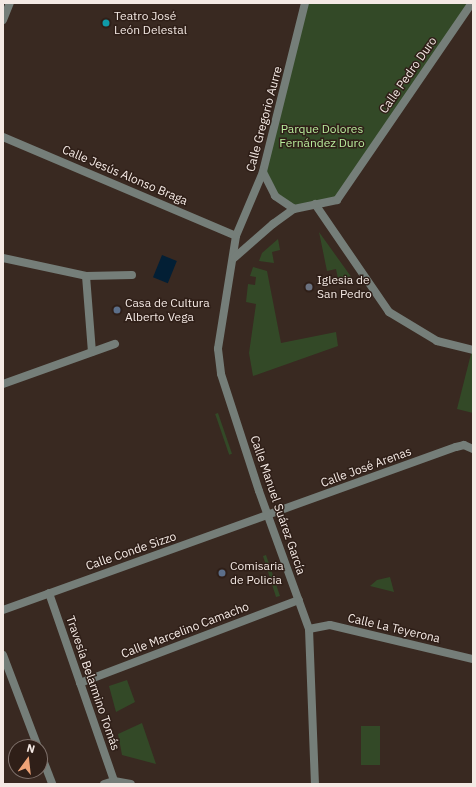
<!DOCTYPE html>
<meta charset="utf-8">
<style>
body{margin:0}
#map{position:relative;width:476px;height:787px;overflow:hidden;background:#392921;font-family:"IBM Plex Sans",sans-serif}
div>[style]{position:absolute}
.green>*{inset:0;background:#334927;transform-origin:0 0}
.water>*{inset:0;background:#031f35;transform-origin:0 0}
.minor>*{height:8px;margin:-4px;padding:0 4px;transform-origin:4px;border-radius:4px;background:#757e79}
.tertiary>*{height:8px;margin:-4px;padding:0 4px;transform-origin:4px;border-radius:4px;background:#757e79}
.dots>*{width:11px;height:11px;translate:-50% -50%;box-sizing:border-box;border:2px solid #2f1f18;border-radius:50%}
span{translate:-50% -50%;white-space:nowrap;text-align:center;line-height:1.15;-webkit-text-stroke:3px #2f1f18;paint-order:stroke}
.poi-label{font-size:12px;color:#f4e9e4}
.left{translate:0 -50%;text-align:left}
.street-label{font-size:12px;color:#f4e9e4}
.park-label{font-size:12px;color:#b8ec9c}
.frame{position:absolute;inset:0;border:4px solid #f4e9e4;pointer-events:none}
.north{position:absolute;left:8px;top:739px;width:40px;height:40px;box-sizing:border-box;background:#2f1f18;border:1px solid #7e706a;border-radius:50%;rotate:15deg;font-size:11px;font-weight:700;line-height:16px;text-align:center;color:#f4e9e4}
.north::after{content:'';display:block;margin:auto;width:14px;height:18px;background:#efa377;clip-path:polygon(50% 0,100% 100%,50% 72%,0 100%)}
</style>
<div id="map">
<div class="green">
<i style="clip-path:polygon(307px 3px,472px 3px,337px 200px,294px 209px,275px 196px,263px 172px)"></i>
<i style="clip-path:polygon(319px 232px,352px 278px,350px 281px,339px 284px,336px 269px,327px 271px)"></i>
<i style="clip-path:polygon(278px 239px,280px 250px,272px 252px,274px 263px,259px 261px,262px 253px)"></i>
<i style="clip-path:polygon(253px 267px,267px 271px,281px 343px,336px 332px,338px 346px,253px 376px,249px 353px,256px 304px,246px 302px,248px 284px,255px 285px,256px 277px,250px 276px)"></i>
<i style="clip-path:polygon(472px 350px,473px 350px,473px 413px,457px 409px)"></i>
<i style="left:218px;top:413px;width:43px;height:3px;rotate:71deg"></i>
<i style="clip-path:polygon(266px 555px,280px 596px,276px 597px,263px 556px)"></i>
<i style="clip-path:polygon(390px 577px,394px 592px,370px 586px,377px 580px)"></i>
<i style="clip-path:polygon(127px 680px,135px 702px,116px 712px,109px 686px)"></i>
<i style="clip-path:polygon(142px 723px,156px 764px,122px 755px,118px 734px)"></i>
<i style="left:361px;top:726px;width:19px;height:39px"></i>
</div>
<div class="water">
<i style="left:162px;top:255px;width:16px;height:24px;rotate:22deg"></i>
</div>
<div class="minor">
<i style="left:305px;top:3px;width:174px;rotate:104deg"></i>
<i style="left:263px;top:172px;width:69px;rotate:112.9deg"></i>
<i style="left:236px;top:236px;width:114px;rotate:99.1deg"></i>
<i style="left:218px;top:349px;width:25px;rotate:83deg"></i>
<i style="left:221px;top:374px;width:123px;rotate:72deg"></i>
<i style="left:259px;top:491px;width:147px;rotate:70.1deg"></i>
<i style="left:309px;top:629px;width:155px;rotate:87.8deg"></i>
<i style="left:3px;top:20px;width:18px;rotate:-68deg"></i>
<i style="left:3px;top:137px;width:253px;rotate:23deg"></i>
<i style="left:263px;top:172px;width:27px;rotate:63deg"></i>
<i style="left:275px;top:196px;width:23px;rotate:34deg"></i>
<i style="left:315px;top:204px;width:131px;rotate:55.6deg"></i>
<i style="left:389px;top:312px;width:56px;rotate:31.1deg"></i>
<i style="left:437px;top:341px;width:37px;rotate:14deg"></i>
<i style="left:3px;top:258px;width:85px;rotate:12.2deg"></i>
<i style="left:86px;top:276px;width:46px;rotate:-1.2deg"></i>
<i style="left:234px;top:258px;width:52px;rotate:-41.1deg"></i>
<i style="left:273px;top:224px;width:26px;rotate:-36deg"></i>
<i style="left:294px;top:209px;width:44px;rotate:-11.8deg"></i>
<i style="left:337px;top:200px;width:239px;rotate:-55.6deg"></i>
<i style="left:86px;top:276px;width:76px;rotate:85.5deg"></i>
<i style="left:3px;top:384px;width:119px;rotate:-19.7deg"></i>
<i style="left:49px;top:593px;width:199px;rotate:70.9deg"></i>
<i style="left:3px;top:610px;width:481px;rotate:-19.8deg"></i>
<i style="left:456px;top:447px;width:8px;rotate:-14deg"></i>
<i style="left:464px;top:445px;width:10px;rotate:24deg"></i>
<i style="left:309px;top:629px;width:21px;rotate:-11deg"></i>
<i style="left:330px;top:625px;width:147px;rotate:13.4deg"></i>
<i style="left:80px;top:683px;width:234px;rotate:-20.8deg"></i>
<i style="left:104px;top:784px;width:10px;rotate:-17deg"></i>
<i style="left:114px;top:781px;width:17px;rotate:10deg"></i>
</div>
<div class="tertiary">
<i style="left:3px;top:655px;width:98px;rotate:69.2deg"></i>
<i style="left:40px;top:752px;width:34px;rotate:69deg"></i>
</div>
<div class="dots">
<i style="left:106px;top:23px;background:#0f9aa8"></i>
<i style="left:309px;top:287px;background:#6b7280"></i>
<i style="left:117px;top:310px;background:#5c6f8a"></i>
<i style="left:222px;top:573px;background:#5c6f8a"></i>
</div>
<div class="poi-label">
<span class="left" style="left:114px;top:23px">Teatro José<br>León Delestal</span>
<span class="left" style="left:317px;top:287px">Iglesia de<br>San Pedro</span>
<span class="left" style="left:125px;top:310px">Casa de Cultura<br>Alberto Vega</span>
<span class="left" style="left:230px;top:573px">Comisaria<br>de Policia</span>
</div>
<div class="street-label">
<span style="left:408px;top:75px;rotate:-55deg">Calle Pedro Duro</span>
<span style="left:264px;top:119px;rotate:-75deg">Calle Gregorio Aurre</span>
<span style="left:125px;top:175px;rotate:23deg">Calle Jesús Alonso Braga</span>
<span style="left:366px;top:467px;rotate:-20deg">Calle José Arenas</span>
<span style="left:278px;top:505px;rotate:71deg">Calle Manuel Suárez García</span>
<span style="left:131px;top:551px;rotate:-19deg">Calle Conde Sizzo</span>
<span style="left:394px;top:628px;rotate:13deg">Calle La Teyerona</span>
<span style="left:185px;top:630px;rotate:-21deg">Calle Marcelino Camacho</span>
<span style="left:93px;top:683px;rotate:71deg">Travesía Belarmino Tomás</span>
</div>
<div class="park-label">
<span style="left:322px;top:136px">Parque Dolores<br>Fernández Duro</span>
</div>
<div class="frame"></div>
<div class="north">N</div>
</div>
